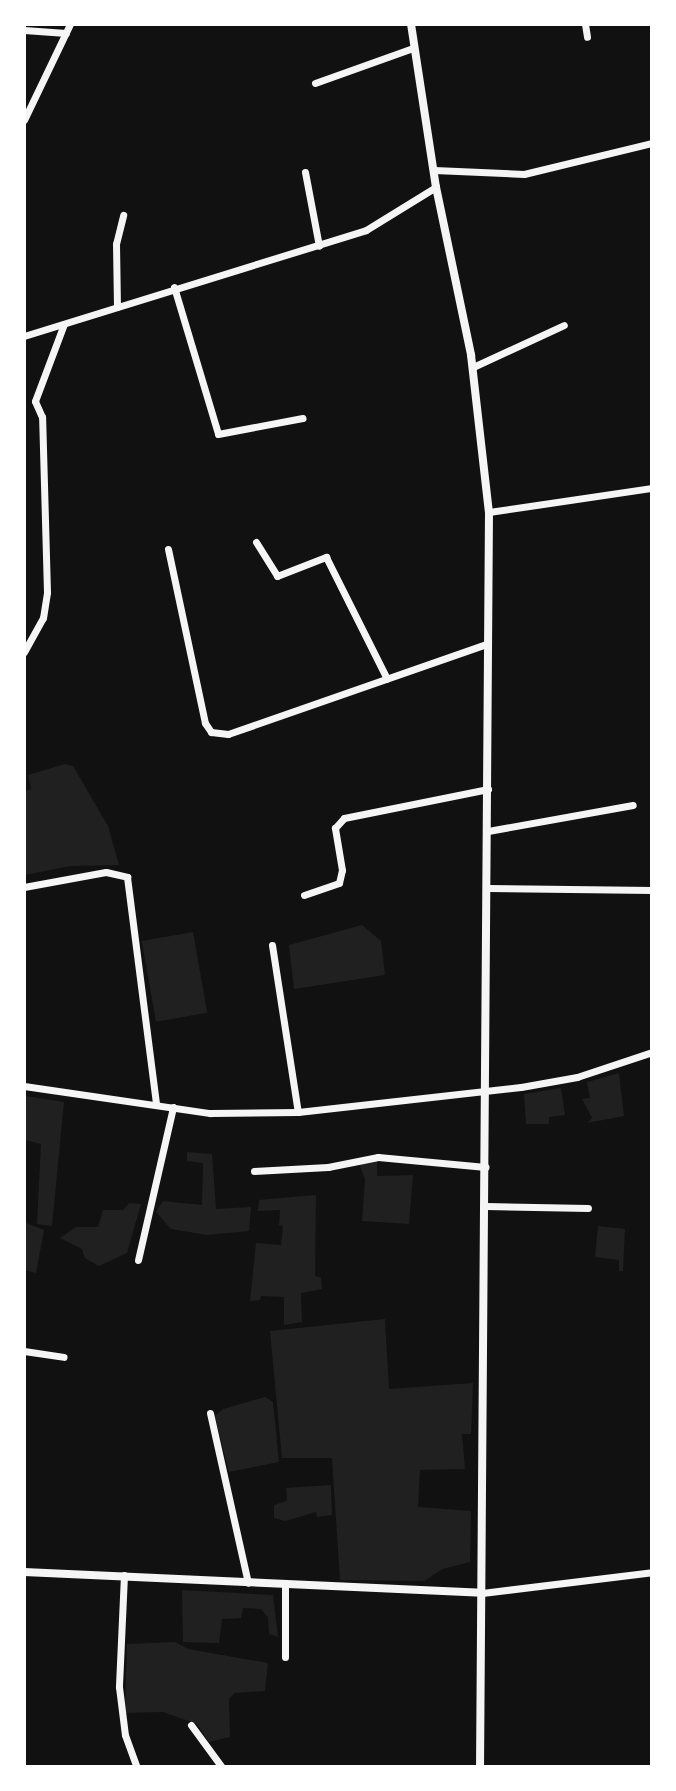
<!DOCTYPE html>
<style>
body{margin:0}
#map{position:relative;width:676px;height:1791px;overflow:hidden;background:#111;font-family:"Archivo Narrow",sans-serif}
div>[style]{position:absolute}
.green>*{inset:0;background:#202020;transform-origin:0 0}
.minor>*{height:7px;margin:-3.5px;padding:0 3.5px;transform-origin:3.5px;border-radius:3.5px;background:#f5f5f5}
.tertiary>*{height:8px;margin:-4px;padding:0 4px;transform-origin:4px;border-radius:4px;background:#f5f5f5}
span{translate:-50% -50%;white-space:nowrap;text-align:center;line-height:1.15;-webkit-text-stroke:6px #fff;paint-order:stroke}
.frame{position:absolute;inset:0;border:26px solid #fff;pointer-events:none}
</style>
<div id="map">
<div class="green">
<i style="clip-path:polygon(65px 764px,73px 766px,108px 826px,119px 865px,70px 866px,25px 875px,25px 791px,31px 789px,28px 775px)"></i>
<i style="clip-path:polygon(362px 925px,381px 941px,385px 975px,294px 989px,289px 945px)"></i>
<i style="left:193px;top:932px;width:82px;height:52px;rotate:80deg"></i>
<i style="clip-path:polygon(619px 1073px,624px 1116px,587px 1123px,592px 1118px,582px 1099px,590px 1098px,587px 1082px)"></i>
<i style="clip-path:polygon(561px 1088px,565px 1115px,549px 1117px,549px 1124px,526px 1124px,524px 1094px)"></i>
<i style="clip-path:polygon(25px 1096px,64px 1102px,52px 1226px,37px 1224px,41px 1144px,25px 1140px)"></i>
<i style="clip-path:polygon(187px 1152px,212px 1154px,216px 1209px,251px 1207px,249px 1231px,207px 1235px,171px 1229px,156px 1212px,163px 1201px,202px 1205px,203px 1163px,187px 1161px)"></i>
<i style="clip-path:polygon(377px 1159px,377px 1176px,413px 1175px,409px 1224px,362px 1221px,365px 1179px,359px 1164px)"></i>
<i style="clip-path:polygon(316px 1195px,315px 1276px,321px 1278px,322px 1289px,301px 1293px,302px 1322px,284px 1325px,284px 1297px,261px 1296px,260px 1300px,250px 1301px,256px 1243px,281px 1245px,283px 1226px,279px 1225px,280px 1210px,258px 1211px,259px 1200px)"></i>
<i style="clip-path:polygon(129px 1203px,141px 1204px,127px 1253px,99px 1266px,85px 1258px,82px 1249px,60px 1238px,76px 1227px,98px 1227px,103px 1210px,123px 1210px)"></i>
<i style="clip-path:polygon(24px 1222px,44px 1230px,36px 1273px,25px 1270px)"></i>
<i style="clip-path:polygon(598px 1226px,625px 1229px,623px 1271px,619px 1271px,619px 1260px,595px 1257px)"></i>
<i style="clip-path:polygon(385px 1319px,389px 1389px,473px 1383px,471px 1434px,462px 1434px,465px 1469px,420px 1470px,418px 1507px,471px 1511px,470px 1562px,443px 1569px,424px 1581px,340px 1580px,332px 1458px,282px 1458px,270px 1331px)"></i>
<i style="clip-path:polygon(265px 1397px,273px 1402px,279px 1462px,229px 1472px,215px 1416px,223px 1409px)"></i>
<i style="clip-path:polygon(331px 1485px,332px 1515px,317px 1517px,316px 1512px,285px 1521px,274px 1518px,274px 1505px,287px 1501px,286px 1488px)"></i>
<i style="clip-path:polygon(182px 1590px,273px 1595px,278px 1637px,269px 1634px,268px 1617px,261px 1609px,243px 1608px,241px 1618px,222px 1619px,219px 1643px,183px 1642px)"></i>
<i style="clip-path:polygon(175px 1642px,188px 1649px,268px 1663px,265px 1691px,235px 1693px,229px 1699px,230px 1737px,209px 1742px,197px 1724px,163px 1712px,125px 1713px,127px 1644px)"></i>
</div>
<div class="minor">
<i style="left:585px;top:24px;width:13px;rotate:81deg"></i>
<i style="left:24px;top:30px;width:42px;rotate:4.1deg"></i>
<i style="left:315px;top:83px;width:104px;rotate:-19.7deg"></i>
<i style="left:24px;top:120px;width:106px;rotate:-64.4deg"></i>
<i style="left:434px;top:170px;width:90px;rotate:2.5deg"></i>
<i style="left:524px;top:174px;width:132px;rotate:-13.6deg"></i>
<i style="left:305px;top:172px;width:75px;rotate:79.3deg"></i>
<i style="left:174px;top:287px;width:153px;rotate:73.3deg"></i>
<i style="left:218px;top:434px;width:86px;rotate:-10.7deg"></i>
<i style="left:117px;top:307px;width:63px;rotate:-90.9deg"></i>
<i style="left:116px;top:244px;width:30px;rotate:-76deg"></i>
<i style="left:24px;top:336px;width:358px;rotate:-17.2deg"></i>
<i style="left:366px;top:230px;width:82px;rotate:-31.6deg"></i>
<i style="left:473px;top:367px;width:100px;rotate:-24.8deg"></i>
<i style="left:489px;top:512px;width:165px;rotate:-8.4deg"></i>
<i style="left:256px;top:542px;width:40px;rotate:58deg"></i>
<i style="left:277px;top:576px;width:53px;rotate:-21.2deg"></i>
<i style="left:326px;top:557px;width:136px;rotate:63.4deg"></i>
<i style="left:168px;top:549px;width:178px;rotate:78deg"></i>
<i style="left:205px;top:723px;width:11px;rotate:56deg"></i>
<i style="left:211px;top:732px;width:17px;rotate:7deg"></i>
<i style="left:228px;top:734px;width:274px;rotate:-19.2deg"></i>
<i style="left:24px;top:652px;width:39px;rotate:-61deg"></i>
<i style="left:43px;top:618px;width:26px;rotate:-81deg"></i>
<i style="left:47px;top:592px;width:175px;rotate:-91.6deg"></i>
<i style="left:42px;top:417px;width:17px;rotate:-114deg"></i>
<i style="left:35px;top:401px;width:82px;rotate:-69.4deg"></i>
<i style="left:488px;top:831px;width:147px;rotate:-10.2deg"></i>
<i style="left:24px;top:887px;width:83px;rotate:-10.4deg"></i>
<i style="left:106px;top:872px;width:22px;rotate:13deg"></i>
<i style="left:127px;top:877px;width:228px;rotate:82.7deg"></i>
<i style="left:488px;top:888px;width:164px;rotate:0.7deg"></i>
<i style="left:304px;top:895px;width:37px;rotate:-19deg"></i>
<i style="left:339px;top:883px;width:13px;rotate:-77deg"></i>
<i style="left:342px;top:870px;width:43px;rotate:-99.5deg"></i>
<i style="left:335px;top:828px;width:13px;rotate:-48deg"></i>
<i style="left:344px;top:818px;width:147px;rotate:-11.4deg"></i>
<i style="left:272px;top:945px;width:169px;rotate:81.2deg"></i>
<i style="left:24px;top:1086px;width:188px;rotate:8.3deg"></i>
<i style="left:210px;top:1113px;width:88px;rotate:-0.7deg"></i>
<i style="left:298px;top:1112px;width:224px;rotate:-6.4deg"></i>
<i style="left:521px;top:1087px;width:57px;rotate:-10.1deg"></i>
<i style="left:577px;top:1077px;width:79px;rotate:-18.4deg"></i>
<i style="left:254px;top:1171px;width:74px;rotate:-3.1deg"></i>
<i style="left:328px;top:1167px;width:51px;rotate:-11.3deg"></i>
<i style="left:378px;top:1157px;width:108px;rotate:5.3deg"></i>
<i style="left:486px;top:1206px;width:102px;rotate:1.1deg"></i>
<i style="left:138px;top:1260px;width:157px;rotate:-77.1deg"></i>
<i style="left:24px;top:1351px;width:40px;rotate:8.5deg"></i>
<i style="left:210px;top:1413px;width:174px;rotate:77.4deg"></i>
<i style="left:124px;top:1575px;width:112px;rotate:92.6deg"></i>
<i style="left:119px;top:1687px;width:48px;rotate:82.9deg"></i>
<i style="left:125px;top:1735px;width:33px;rotate:70deg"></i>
<i style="left:482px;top:1593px;width:171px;rotate:-7deg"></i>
<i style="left:285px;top:1657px;width:73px;rotate:-90deg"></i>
<i style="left:191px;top:1725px;width:51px;rotate:53.8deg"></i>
</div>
<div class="tertiary">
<i style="left:411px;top:24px;width:165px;rotate:81.3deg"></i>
<i style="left:436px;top:187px;width:172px;rotate:78.2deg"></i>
<i style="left:471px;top:355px;width:158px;rotate:83.5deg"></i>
<i style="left:489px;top:512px;width:1254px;rotate:90.41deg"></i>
<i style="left:24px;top:1572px;width:458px;rotate:2.6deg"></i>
</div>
<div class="frame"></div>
</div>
